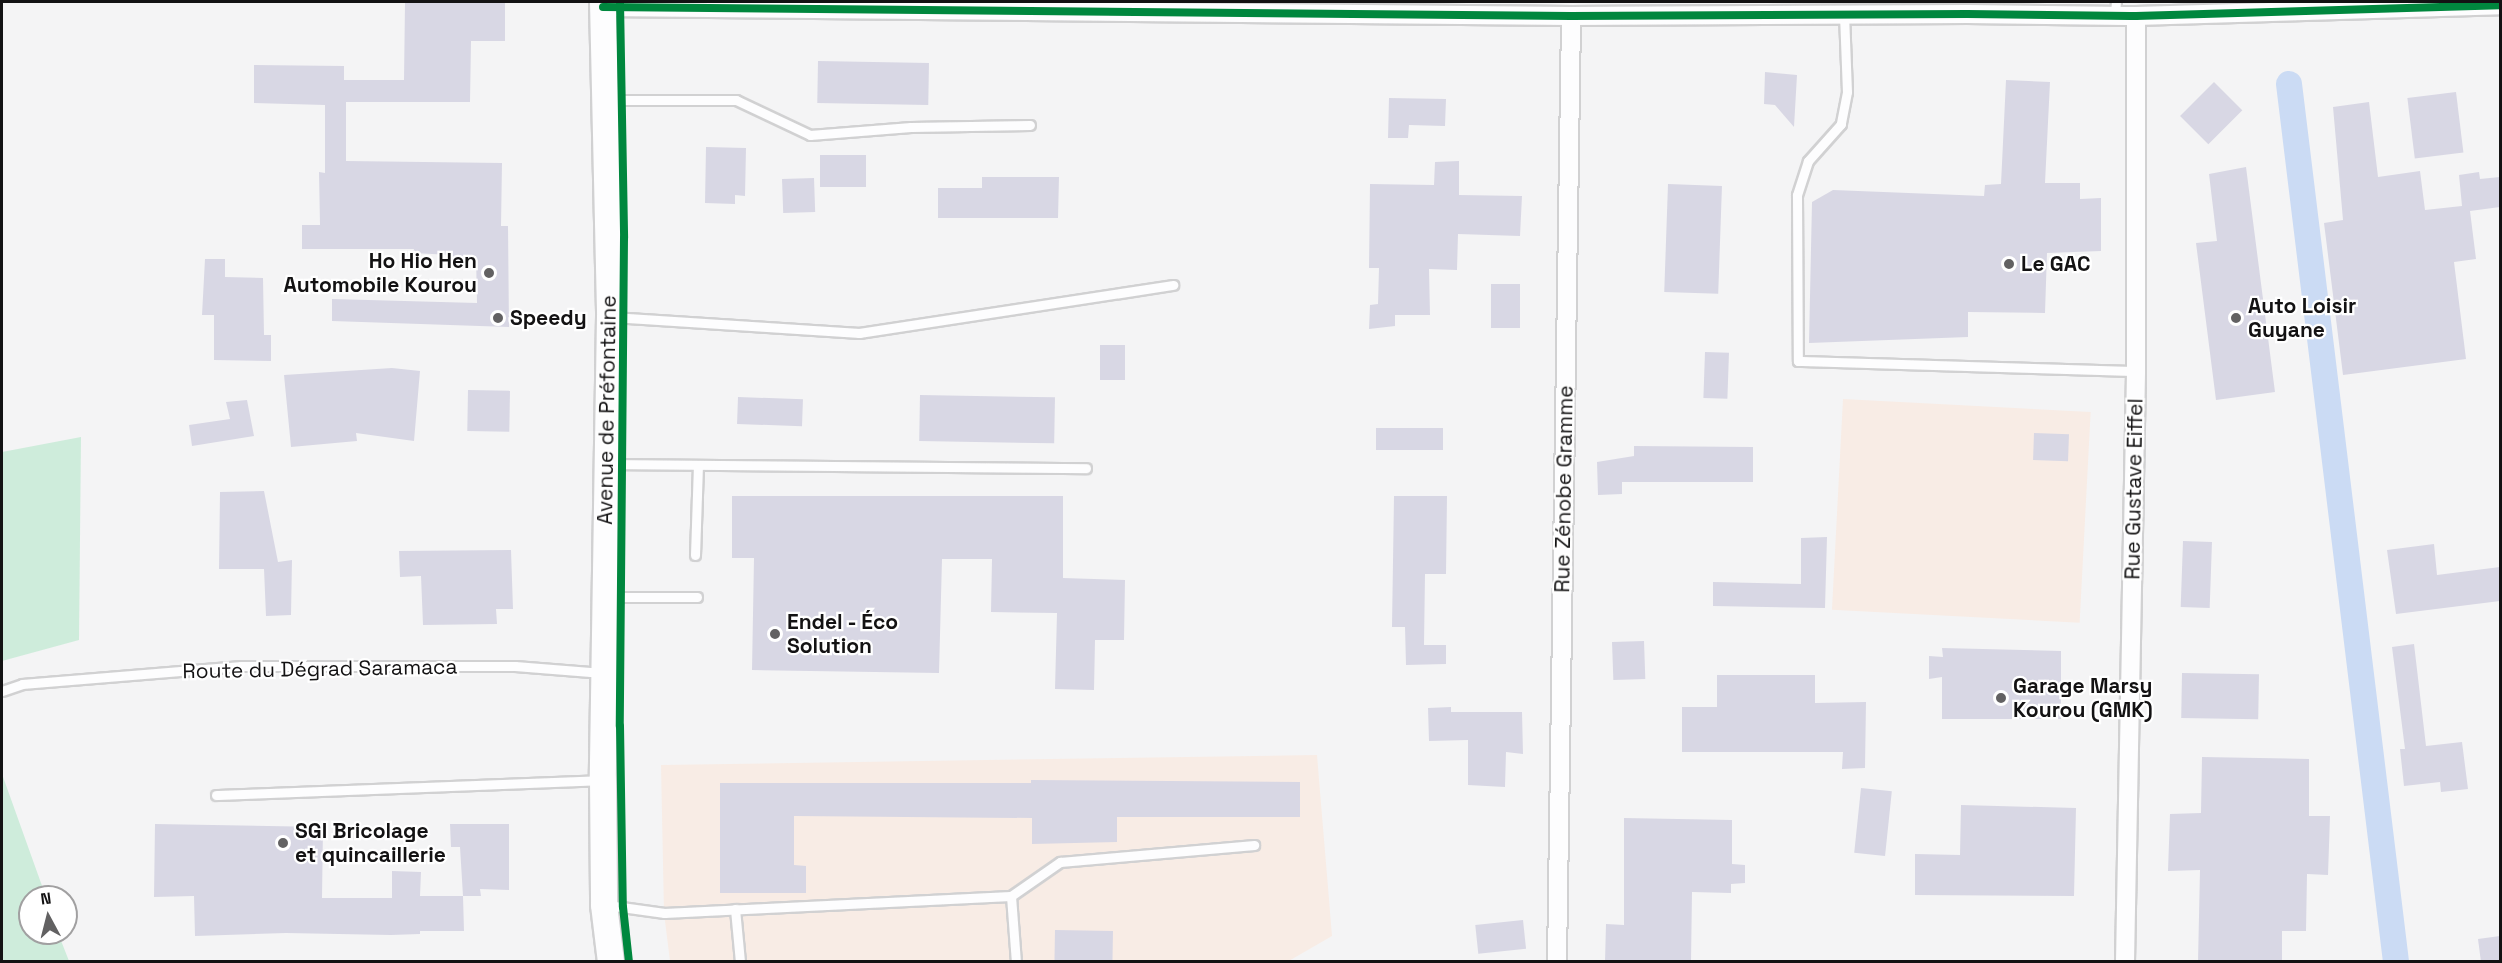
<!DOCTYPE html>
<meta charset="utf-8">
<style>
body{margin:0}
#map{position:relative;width:2502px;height:963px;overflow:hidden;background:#f4f4f5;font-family:"Space Grotesk",sans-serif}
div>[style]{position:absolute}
.industrial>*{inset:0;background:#f8ece5;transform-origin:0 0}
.green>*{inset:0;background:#ceecdb}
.canal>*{height:26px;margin:-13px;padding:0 13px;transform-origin:13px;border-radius:13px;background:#cbdbf4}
.building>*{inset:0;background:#d8d7e4;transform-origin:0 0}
.roads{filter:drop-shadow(2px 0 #d1d1d2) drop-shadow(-2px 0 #d1d1d2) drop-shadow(0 2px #d1d1d2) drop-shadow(0 -2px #d1d1d2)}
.lane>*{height:9px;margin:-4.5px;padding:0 4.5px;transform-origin:4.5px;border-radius:4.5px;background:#fdfdfe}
.street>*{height:18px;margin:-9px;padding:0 9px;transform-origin:9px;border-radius:9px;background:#fdfdfe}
.secondary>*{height:26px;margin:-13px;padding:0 13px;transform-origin:13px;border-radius:13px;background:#fdfdfe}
.cycleway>*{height:8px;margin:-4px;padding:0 4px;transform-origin:4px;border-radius:4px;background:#00873e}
.dots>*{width:16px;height:16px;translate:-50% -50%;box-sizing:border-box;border:3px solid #fff;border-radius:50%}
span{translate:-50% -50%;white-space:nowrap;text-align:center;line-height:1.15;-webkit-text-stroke:4.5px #fff;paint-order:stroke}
.poi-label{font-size:21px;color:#131213;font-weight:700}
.right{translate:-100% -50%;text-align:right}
.left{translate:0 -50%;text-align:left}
.street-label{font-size:21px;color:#131213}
.frame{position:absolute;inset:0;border:3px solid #131213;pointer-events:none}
.north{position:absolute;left:18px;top:885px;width:60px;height:60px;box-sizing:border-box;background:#fff;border:2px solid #a1a0a1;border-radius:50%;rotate:353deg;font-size:16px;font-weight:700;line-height:24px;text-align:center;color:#131213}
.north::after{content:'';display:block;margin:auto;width:21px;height:27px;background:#626162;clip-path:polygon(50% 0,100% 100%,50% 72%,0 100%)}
</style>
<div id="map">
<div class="industrial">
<i style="left:1843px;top:399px;width:248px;height:211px;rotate:3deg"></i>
<i style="clip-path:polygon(1317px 755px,1332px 936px,1287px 962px,670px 961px,664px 913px,661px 765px)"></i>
</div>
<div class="green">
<i style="clip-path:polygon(81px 437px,79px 640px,2px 661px,2px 452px)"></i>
<i style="clip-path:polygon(2px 774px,46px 897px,30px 897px,30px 933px,58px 933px,69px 961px,2px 961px)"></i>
</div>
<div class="canal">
<i style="left:2289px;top:84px;width:884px;rotate:83.05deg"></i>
</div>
<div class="building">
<i style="clip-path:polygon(405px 3px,505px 3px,505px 41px,471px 41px,470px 102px,346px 102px,346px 161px,502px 163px,501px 226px,508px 226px,509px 327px,332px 321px,332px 299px,477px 303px,476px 256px,451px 257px,451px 255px,413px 253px,414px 249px,302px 249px,302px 225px,320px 225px,319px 172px,325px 173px,325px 105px,254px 103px,254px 65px,344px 66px,344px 80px,404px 80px)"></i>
<i style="left:818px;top:61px;width:111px;height:42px;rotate:1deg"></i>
<i style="clip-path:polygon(1765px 72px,1797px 75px,1794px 127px,1775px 105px,1764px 104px)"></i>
<i style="clip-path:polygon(2006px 80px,2050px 82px,2045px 183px,2080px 183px,2080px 199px,2101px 198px,2101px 251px,2047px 253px,2045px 313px,1968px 312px,1968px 337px,1809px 343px,1812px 202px,1833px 190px,1984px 196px,1985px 185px,2001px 184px)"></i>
<i style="left:2214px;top:82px;width:40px;height:48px;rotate:45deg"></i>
<i style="left:2456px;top:92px;width:61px;height:49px;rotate:83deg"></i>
<i style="clip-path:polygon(1389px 98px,1446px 99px,1445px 126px,1409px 125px,1408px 138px,1388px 138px)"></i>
<i style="clip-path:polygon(2369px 102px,2378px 177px,2420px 171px,2425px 210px,2462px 206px,2459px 175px,2479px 172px,2480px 179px,2500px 177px,2500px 207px,2470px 211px,2476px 259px,2454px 262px,2466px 359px,2343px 375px,2324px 223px,2343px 220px,2333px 107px)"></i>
<i style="clip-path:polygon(706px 147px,746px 148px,745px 196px,735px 195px,735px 204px,705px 203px)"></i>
<i style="left:820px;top:155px;width:46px;height:32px"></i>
<i style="clip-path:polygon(1459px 161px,1459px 195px,1522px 196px,1520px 236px,1458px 234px,1457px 270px,1429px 269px,1430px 315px,1395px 315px,1395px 326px,1369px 329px,1370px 305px,1378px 304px,1379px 268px,1369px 268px,1370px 184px,1434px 185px,1435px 162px)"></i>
<i style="clip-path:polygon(2246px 167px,2275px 392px,2216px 400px,2196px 243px,2217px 241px,2209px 174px)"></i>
<i style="clip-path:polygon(982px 177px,1059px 177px,1058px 218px,938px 218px,938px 188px,982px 188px)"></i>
<i style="left:814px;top:178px;width:34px;height:32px;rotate:88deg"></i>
<i style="left:1668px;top:184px;width:54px;height:108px;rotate:2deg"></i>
<i style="clip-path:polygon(205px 259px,225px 259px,225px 277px,263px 278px,264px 335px,271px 335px,271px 361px,214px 360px,214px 315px,202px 315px)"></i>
<i style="left:1491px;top:284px;width:29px;height:44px"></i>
<i style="left:1100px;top:345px;width:25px;height:35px"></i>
<i style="left:1705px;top:352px;width:24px;height:46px;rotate:2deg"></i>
<i style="clip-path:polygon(392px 368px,420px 371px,414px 441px,356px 433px,357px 441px,291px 447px,284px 375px)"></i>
<i style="left:468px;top:390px;width:42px;height:41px;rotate:1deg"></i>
<i style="left:920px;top:395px;width:135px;height:46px;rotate:1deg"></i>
<i style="left:738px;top:397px;width:65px;height:27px;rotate:2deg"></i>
<i style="clip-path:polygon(247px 400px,254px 436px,192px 446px,189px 425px,230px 419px,226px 402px)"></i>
<i style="left:1376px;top:428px;width:67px;height:22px"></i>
<i style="left:2034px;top:433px;width:35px;height:27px;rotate:2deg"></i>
<i style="clip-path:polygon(1634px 446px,1753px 447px,1753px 482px,1622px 482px,1622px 494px,1598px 495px,1597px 462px,1634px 456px)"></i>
<i style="clip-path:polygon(264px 491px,278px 562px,292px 560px,291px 615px,266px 616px,264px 569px,219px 569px,220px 492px)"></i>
<i style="clip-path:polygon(732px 496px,1063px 496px,1063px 578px,1125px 580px,1124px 640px,1095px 640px,1094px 690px,1055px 689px,1057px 613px,991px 612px,992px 559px,942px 559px,939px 673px,752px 670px,754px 558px,732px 558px)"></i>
<i style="clip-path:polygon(1394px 496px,1447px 496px,1446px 574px,1425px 574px,1424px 645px,1446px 645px,1446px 664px,1406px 665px,1405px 627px,1392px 627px)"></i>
<i style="clip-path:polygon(1827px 537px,1825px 608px,1713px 606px,1713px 582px,1801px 584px,1801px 538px)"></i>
<i style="left:2183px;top:541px;width:29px;height:66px;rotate:2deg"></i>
<i style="clip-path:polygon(2434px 544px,2437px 575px,2500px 567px,2500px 601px,2396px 614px,2387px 550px)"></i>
<i style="clip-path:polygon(511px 550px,513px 609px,496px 609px,497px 624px,423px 625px,421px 576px,400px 577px,399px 551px)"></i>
<i style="left:1644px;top:641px;width:38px;height:32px;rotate:88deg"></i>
<i style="clip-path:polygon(2414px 644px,2426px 746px,2462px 742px,2468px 789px,2441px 792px,2440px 782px,2404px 786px,2400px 749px,2405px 749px,2392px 647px)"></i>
<i style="clip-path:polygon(1942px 648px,2061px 651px,2061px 719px,1942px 719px,1942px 677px,1929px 679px,1929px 656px,1943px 657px)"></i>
<i style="left:2182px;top:673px;width:77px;height:45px;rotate:1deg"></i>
<i style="clip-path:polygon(1717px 675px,1815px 675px,1815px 703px,1866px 702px,1865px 768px,1842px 769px,1843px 752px,1682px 752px,1682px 707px,1717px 707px)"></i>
<i style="clip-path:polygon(1451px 707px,1451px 712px,1522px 712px,1523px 754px,1506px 752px,1505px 787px,1468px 785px,1468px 740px,1429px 741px,1428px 708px)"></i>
<i style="clip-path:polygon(2202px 757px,2309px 759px,2309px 816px,2330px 816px,2328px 875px,2307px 874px,2306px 931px,2282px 931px,2282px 962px,2198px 962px,2200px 870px,2168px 871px,2170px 814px,2201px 813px)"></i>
<i style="clip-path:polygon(1031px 780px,1300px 782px,1300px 817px,1117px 817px,1117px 842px,1032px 844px,1032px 818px,794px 816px,794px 865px,806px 866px,806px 893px,720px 893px,720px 783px,1031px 783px)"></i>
<i style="left:1861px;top:788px;width:31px;height:65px;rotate:6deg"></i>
<i style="clip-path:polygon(1961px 805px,2076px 808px,2074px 896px,1915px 895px,1915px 854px,1960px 855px)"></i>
<i style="clip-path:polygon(1624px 818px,1732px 820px,1732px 864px,1745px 865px,1745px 883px,1731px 884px,1731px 893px,1692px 892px,1691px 962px,1605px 962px,1606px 924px,1624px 925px)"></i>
<i style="clip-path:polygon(155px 824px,323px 827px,322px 898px,392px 898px,392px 871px,421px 872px,420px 896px,463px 896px,464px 931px,420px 931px,420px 934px,391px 935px,286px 933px,195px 936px,194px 896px,154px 897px)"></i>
<i style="clip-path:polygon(450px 824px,509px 824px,509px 890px,480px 889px,481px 896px,463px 896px,460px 847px,451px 847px)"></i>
<i style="left:1523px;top:920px;width:29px;height:48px;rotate:84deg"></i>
<i style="left:1055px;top:930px;width:58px;height:32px;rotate:1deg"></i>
<i style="clip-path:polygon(2500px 936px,2500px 960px,2481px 962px,2478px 939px)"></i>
</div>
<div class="roads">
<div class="lane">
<i style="left:1844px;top:14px;width:78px;rotate:87.8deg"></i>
<i style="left:1847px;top:92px;width:33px;rotate:101deg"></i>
<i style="left:1841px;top:124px;width:50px;rotate:131.7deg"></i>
<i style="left:1808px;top:161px;width:36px;rotate:108deg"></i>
<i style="left:1797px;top:195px;width:166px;rotate:89.7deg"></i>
<i style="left:1798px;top:361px;width:338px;rotate:1.7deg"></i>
<i style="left:2115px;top:15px;width:13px;rotate:-86deg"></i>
<i style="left:607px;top:100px;width:129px"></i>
<i style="left:736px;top:100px;width:82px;rotate:25.3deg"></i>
<i style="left:810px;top:135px;width:101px;rotate:-4.5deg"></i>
<i style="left:911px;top:127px;width:119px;rotate:-1deg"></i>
<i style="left:612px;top:317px;width:248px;rotate:3.7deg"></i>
<i style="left:859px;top:333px;width:318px;rotate:-8.7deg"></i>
<i style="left:610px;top:464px;width:476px;rotate:0.5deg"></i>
<i style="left:695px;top:555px;width:90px;rotate:-88.1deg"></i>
<i style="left:607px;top:597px;width:90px"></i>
<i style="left:2px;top:691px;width:21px;rotate:-19deg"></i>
<i style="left:22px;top:684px;width:220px;rotate:-4.7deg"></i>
<i style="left:241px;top:666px;width:274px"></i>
<i style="left:515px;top:666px;width:88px;rotate:4.5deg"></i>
<i style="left:216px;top:795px;width:385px;rotate:-2.2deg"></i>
<i style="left:1011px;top:896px;width:60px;rotate:-34.8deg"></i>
<i style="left:1060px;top:862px;width:195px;rotate:-5deg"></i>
<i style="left:607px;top:905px;width:58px;rotate:8deg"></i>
<i style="left:664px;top:913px;width:347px;rotate:-2.8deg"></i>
<i style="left:1011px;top:896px;width:66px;rotate:85.7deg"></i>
<i style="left:735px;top:909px;width:53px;rotate:84.6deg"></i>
</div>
<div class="street">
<i style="left:603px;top:7px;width:968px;rotate:0.53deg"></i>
<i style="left:1571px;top:16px;width:396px;rotate:-0.3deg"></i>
<i style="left:1967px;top:14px;width:169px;rotate:0.7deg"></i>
<i style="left:2136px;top:16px;width:364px;rotate:-1.7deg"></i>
<i style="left:1557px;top:962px;width:946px;rotate:-89.15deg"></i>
<i style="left:2125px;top:962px;width:591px;rotate:-88.93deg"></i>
<i style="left:2136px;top:371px;width:355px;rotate:-90deg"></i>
</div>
<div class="secondary">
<i style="left:603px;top:2px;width:315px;rotate:88.7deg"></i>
<i style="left:610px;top:317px;width:463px;rotate:90.9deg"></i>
<i style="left:603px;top:780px;width:125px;rotate:89.5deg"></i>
<i style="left:604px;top:905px;width:57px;rotate:83deg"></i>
</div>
</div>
<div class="cycleway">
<i style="left:620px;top:2px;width:236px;rotate:89deg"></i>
<i style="left:624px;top:238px;width:488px;rotate:90.5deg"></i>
<i style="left:620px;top:726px;width:181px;rotate:89.1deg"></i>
<i style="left:623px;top:907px;width:55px;rotate:83.8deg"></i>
<i style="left:603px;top:7px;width:968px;rotate:0.53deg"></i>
<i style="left:1571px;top:16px;width:396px;rotate:-0.3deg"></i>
<i style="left:1967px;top:14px;width:169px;rotate:0.7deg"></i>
<i style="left:2136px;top:16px;width:364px;rotate:-1.7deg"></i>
</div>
<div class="dots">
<i style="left:2009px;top:264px;background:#626162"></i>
<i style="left:489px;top:273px;background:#626162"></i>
<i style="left:498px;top:318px;background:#626162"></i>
<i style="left:2236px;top:318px;background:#626162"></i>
<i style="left:775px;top:634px;background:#626162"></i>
<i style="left:2001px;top:698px;background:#626162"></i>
<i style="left:283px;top:843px;background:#626162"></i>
</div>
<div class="poi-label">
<span class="right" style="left:477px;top:273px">Ho Hio Hen<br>Automobile Kourou</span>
<span class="left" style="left:2021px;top:264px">Le GAC</span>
<span class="left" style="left:2248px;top:318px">Auto Loisir<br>Guyane</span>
<span class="left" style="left:510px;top:318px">Speedy</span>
<span class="left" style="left:787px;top:634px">Endel - Éco<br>Solution</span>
<span class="left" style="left:2013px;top:698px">Garage Marsy<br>Kourou (GMK)</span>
<span class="left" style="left:295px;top:843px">SGI Bricolage<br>et quincaillerie</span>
</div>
<div class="street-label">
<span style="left:607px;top:410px;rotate:-89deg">Avenue de Préfontaine</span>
<span style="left:1564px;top:489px;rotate:-89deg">Rue Zénobe Gramme</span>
<span style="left:2134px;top:489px;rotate:-89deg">Rue Gustave Eiffel</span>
<span style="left:320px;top:669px;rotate:-1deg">Route du Dégrad Saramaca</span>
</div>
<div class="frame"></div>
<div class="north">N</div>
</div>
